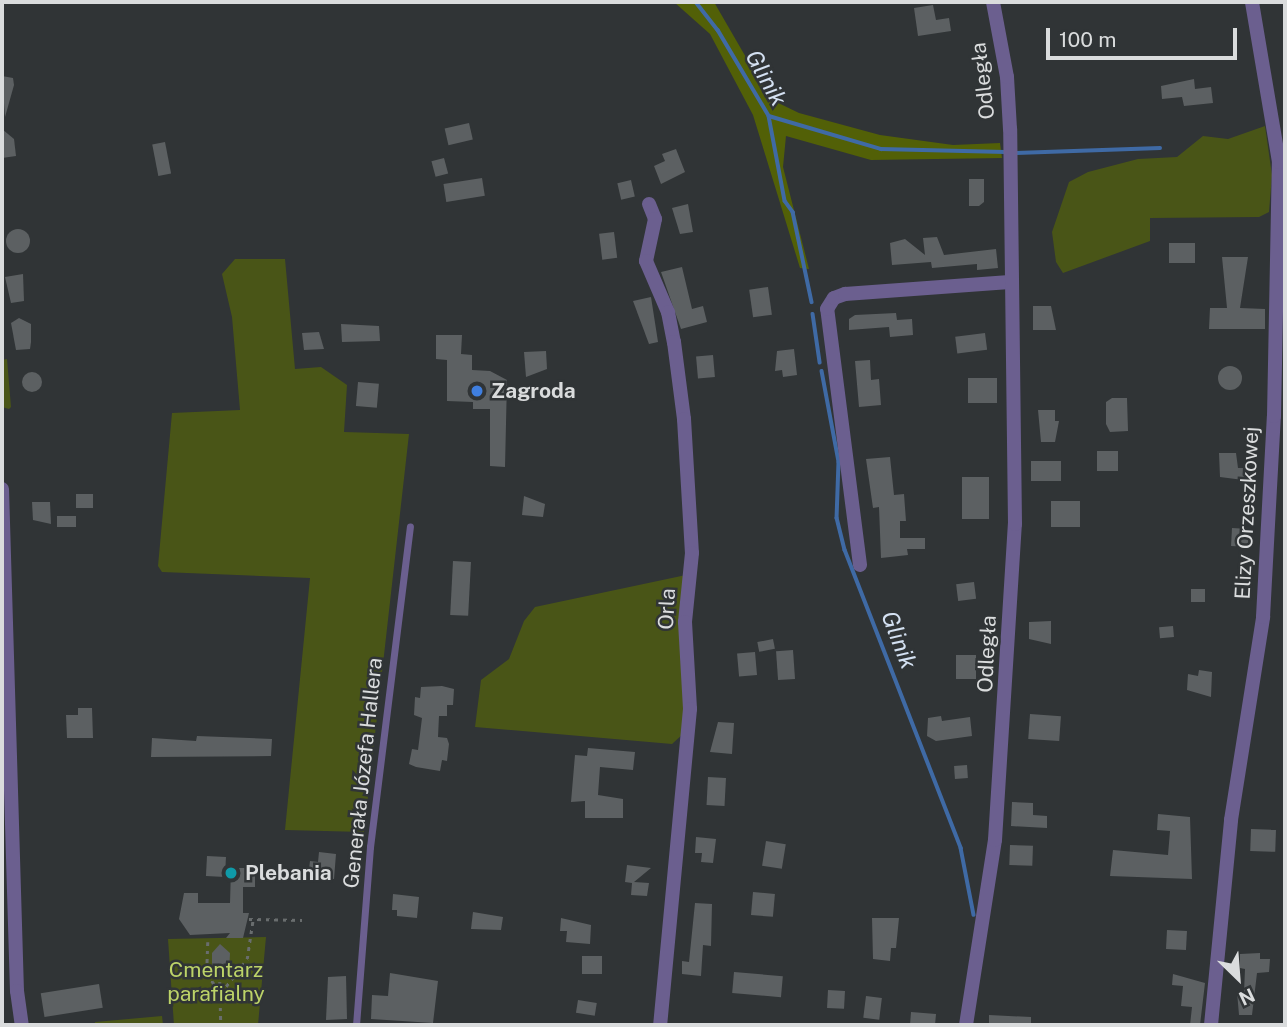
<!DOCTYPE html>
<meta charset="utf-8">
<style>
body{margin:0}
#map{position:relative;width:1287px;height:1027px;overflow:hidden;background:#303436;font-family:"Public Sans",sans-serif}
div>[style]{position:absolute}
.green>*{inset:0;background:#495517}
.forest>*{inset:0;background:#526007}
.stream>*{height:3.5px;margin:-1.75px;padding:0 1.75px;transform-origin:1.75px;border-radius:1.75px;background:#3f6aa5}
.building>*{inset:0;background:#5c6062;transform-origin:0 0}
.round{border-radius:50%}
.path>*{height:2.5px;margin-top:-1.25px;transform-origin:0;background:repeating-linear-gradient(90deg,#696d6e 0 3.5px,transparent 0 8.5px)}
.lane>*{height:7px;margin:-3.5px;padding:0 3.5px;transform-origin:3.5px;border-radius:3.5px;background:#6b5f8f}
.street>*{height:14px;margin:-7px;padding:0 7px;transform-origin:7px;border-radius:7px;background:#6b5f8f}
.dots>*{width:19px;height:19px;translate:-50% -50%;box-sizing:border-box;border:4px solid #303436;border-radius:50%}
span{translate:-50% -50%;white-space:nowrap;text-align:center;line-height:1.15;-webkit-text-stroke:5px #303436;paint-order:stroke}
.street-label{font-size:21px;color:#dadcdd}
.poi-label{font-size:21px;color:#dadcdd;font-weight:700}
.left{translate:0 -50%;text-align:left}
.park-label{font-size:21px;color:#bcd368}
.water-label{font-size:23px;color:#d4e1f2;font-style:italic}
.frame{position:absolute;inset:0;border:4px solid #dadcdd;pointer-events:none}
.north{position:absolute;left:1203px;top:943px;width:70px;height:70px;-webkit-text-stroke:5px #303436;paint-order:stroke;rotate:155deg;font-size:19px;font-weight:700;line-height:28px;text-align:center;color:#dadcdd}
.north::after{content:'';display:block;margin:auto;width:24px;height:32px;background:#dadcdd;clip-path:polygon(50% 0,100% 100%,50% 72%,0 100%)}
.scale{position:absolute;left:1046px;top:28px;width:191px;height:32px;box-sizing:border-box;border:4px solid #dadcdd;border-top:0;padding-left:9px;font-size:21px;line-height:24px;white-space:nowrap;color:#dadcdd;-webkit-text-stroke:5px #303436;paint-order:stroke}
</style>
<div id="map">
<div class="green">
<i style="clip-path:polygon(1265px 126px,1272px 175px,1269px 212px,1259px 217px,1150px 218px,1150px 241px,1063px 273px,1056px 262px,1052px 232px,1069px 182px,1088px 172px,1138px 159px,1177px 157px,1203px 136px,1228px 139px)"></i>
<i style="clip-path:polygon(235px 259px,285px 259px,295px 369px,321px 367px,347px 385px,344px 432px,409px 434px,364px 832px,285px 830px,310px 578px,162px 572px,158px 566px,172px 413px,240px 410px,232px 317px,222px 274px)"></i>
<i style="clip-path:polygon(7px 359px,11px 407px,9px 409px,2px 407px,2px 360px)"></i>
<i style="clip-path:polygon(686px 575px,683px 734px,672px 744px,475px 727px,481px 680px,509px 659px,524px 621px,535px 607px)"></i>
<i style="clip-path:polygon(266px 937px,258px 1025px,174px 1025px,168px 939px)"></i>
<i style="clip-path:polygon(162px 1016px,163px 1025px,95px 1025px,95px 1022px)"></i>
</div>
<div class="forest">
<i style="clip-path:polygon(674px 2px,714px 2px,770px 99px,799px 113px,880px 135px,953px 145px,1000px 143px,1002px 158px,871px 160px,786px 136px,783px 167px,809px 269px,800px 268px,753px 115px,710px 34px)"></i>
</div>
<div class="stream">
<i style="left:696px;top:2px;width:36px;rotate:52deg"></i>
<i style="left:718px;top:30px;width:100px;rotate:59.3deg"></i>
<i style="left:769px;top:116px;width:86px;rotate:79.3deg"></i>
<i style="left:785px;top:201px;width:14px;rotate:54deg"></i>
<i style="left:793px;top:212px;width:92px;rotate:78.1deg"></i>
<i style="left:769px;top:116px;width:117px;rotate:16.4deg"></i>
<i style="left:881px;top:149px;width:124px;rotate:1.4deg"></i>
<i style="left:1014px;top:153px;width:146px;rotate:-2deg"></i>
<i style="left:813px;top:314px;width:49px;rotate:81.7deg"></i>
<i style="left:822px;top:371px;width:93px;rotate:79.4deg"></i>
<i style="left:839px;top:462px;width:56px;rotate:92deg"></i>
<i style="left:837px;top:518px;width:33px;rotate:76deg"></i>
<i style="left:845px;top:550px;width:320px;rotate:68.7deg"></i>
<i style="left:961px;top:848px;width:68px;rotate:79deg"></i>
</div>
<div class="building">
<i style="clip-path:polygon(933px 5px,936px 20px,949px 18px,951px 31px,918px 36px,914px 8px)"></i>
<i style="clip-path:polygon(2px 76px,13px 78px,14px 85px,5px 117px)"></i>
<i style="clip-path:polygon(1194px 79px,1195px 89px,1211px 87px,1213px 103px,1184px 106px,1182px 97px,1162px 99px,1161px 86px)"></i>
<i style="left:469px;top:123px;width:17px;height:25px;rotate:77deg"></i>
<i style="clip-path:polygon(2px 129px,14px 139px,16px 156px,2px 158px)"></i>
<i style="left:165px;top:142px;width:32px;height:13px;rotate:79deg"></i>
<i style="clip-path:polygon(676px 149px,685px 172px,661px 184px,654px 166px,665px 161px,662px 154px)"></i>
<i style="left:444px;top:158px;width:16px;height:13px;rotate:75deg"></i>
<i style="left:482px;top:178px;width:18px;height:39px;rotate:81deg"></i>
<i style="clip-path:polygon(969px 179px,984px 179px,984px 202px,979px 206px,969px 206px)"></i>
<i style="left:631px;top:180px;width:17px;height:14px;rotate:77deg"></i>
<i style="clip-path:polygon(688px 204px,693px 232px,680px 234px,672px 208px)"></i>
<i class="round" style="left:6px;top:229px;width:24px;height:24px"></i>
<i style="left:614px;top:232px;width:26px;height:15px;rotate:83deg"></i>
<i style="clip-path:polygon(937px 237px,944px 255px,996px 249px,998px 268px,977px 270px,977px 264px,932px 268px,931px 262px,892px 265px,890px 243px,905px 239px,925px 255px,923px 238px)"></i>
<i style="left:1169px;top:243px;width:26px;height:20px"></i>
<i style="clip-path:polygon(1222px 257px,1248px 257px,1240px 308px,1265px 309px,1265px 329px,1209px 329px,1210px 308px,1227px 308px)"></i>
<i style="clip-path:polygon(682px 267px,692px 309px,703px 306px,707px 322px,681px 329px,661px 272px)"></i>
<i style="clip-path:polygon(23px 274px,24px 301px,11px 303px,5px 277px)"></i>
<i style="left:768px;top:287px;width:28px;height:19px;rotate:82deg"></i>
<i style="clip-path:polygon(651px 297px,658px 342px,649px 344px,633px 301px)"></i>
<i style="clip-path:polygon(1033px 306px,1051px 306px,1056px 330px,1033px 330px)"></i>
<i style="clip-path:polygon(896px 313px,897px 320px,912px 319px,913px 335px,890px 337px,889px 327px,849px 330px,849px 319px,855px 315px)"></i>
<i style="clip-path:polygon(19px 318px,31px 324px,31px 342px,30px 349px,16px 350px,11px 323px)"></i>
<i style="clip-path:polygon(341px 324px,379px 326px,380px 341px,342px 342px)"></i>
<i style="clip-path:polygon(319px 332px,324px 349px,304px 350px,302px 333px)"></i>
<i style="left:985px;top:333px;width:17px;height:30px;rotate:83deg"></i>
<i style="clip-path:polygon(436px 335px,462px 335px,461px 354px,472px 355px,472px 370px,490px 371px,507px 380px,505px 467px,490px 466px,490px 409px,473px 409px,473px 402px,447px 401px,447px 360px,436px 359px)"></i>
<i style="clip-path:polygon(794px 349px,797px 375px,783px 377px,782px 370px,775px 371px,777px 351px)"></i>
<i style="clip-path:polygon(546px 351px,547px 369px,526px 377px,524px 352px)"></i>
<i style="left:713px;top:355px;width:22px;height:17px;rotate:85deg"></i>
<i style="clip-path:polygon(870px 360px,871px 380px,879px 379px,881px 405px,859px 407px,855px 361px)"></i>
<i class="round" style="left:1218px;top:366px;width:24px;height:24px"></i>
<i class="round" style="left:22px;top:372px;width:20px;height:20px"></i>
<i style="left:968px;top:378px;width:29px;height:25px"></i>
<i style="left:358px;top:382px;width:21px;height:24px;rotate:5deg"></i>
<i style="clip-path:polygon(1112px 398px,1127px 398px,1128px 431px,1110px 432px,1106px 424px,1106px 402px)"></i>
<i style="clip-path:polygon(1038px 410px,1055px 410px,1055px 421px,1059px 421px,1055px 442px,1041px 442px)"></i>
<i style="left:1097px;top:451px;width:21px;height:20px"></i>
<i style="clip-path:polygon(1219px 453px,1236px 453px,1238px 468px,1251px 468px,1251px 481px,1220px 477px)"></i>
<i style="clip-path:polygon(890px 457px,894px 495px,904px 494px,906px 521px,900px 521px,900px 538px,925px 538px,925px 549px,907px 549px,908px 555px,881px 558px,879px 507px,873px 508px,866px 459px)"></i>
<i style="left:1061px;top:461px;width:20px;height:30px;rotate:90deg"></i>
<i style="left:989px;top:477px;width:42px;height:27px;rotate:90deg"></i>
<i style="left:76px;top:494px;width:17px;height:14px"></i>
<i style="clip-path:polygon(524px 496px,545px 504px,543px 517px,522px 515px)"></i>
<i style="left:1080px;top:501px;width:26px;height:29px;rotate:90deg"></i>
<i style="clip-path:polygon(32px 502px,50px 502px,51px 524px,33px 520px)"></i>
<i style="left:76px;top:516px;width:11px;height:19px;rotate:90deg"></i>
<i style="left:1232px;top:528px;width:17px;height:18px;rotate:3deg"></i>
<i style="left:453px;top:561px;width:18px;height:54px;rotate:3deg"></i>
<i style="left:974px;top:582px;width:17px;height:18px;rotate:83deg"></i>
<i style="left:1191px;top:589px;width:14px;height:13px"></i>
<i style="clip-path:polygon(1051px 621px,1051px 644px,1029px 639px,1029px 622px)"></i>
<i style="left:1173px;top:626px;width:11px;height:14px;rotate:85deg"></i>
<i style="left:773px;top:639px;width:10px;height:16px;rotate:79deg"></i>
<i style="left:793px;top:650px;width:29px;height:17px;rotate:86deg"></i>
<i style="left:755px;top:652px;width:23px;height:18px;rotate:85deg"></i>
<i style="left:956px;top:655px;width:20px;height:24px"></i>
<i style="clip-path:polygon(1199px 670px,1212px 672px,1211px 697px,1187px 690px,1188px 674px,1198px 676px)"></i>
<i style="clip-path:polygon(442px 686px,454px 689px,453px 705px,447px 705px,447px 716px,439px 716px,438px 737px,447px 738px,449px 744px,447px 761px,442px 760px,440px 771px,416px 767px,409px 764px,412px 749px,418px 750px,422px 718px,414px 715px,415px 697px,420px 698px,421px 687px)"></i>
<i style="clip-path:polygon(78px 708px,92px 708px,93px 738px,67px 738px,66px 715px,78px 715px)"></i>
<i style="left:1030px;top:714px;width:31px;height:25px;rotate:4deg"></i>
<i style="clip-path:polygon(941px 716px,942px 721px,970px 717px,972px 736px,936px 741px,927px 736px,928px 718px)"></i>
<i style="clip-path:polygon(718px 722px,734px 723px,732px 754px,710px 752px)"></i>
<i style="clip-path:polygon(197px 736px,272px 739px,271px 756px,151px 757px,152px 738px,196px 741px)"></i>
<i style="clip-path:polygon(588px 748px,635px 752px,633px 770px,600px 767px,598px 795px,623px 799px,623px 818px,585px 818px,585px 801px,571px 802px,575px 755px,587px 756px)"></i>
<i style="left:967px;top:765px;width:13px;height:13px;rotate:86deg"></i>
<i style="left:708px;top:777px;width:18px;height:28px;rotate:3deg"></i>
<i style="clip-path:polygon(1012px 802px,1033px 803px,1033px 815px,1047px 816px,1047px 828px,1011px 826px)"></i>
<i style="clip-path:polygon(1158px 814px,1190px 817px,1192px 879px,1110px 876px,1113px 850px,1168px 855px,1170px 831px,1157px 830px)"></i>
<i style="left:1251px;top:829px;width:25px;height:22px;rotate:2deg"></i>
<i style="clip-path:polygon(696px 837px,716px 839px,713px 863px,701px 862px,702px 853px,695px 853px)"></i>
<i style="left:766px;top:841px;width:20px;height:25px;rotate:9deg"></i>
<i style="left:1010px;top:845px;width:23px;height:20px;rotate:2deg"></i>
<i style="clip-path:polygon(319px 852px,336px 854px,334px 879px,308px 877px,310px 861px,318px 862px)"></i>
<i style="left:207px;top:856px;width:19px;height:20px;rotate:3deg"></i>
<i style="clip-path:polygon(627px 865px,651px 868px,634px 882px,649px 883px,647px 896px,631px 895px,632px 883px,625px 882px)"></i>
<i style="clip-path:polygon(231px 868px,255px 868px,255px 887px,243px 887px,243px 913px,249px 913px,243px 938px,226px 938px,230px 933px,190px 935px,179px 919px,184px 893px,198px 893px,198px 903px,230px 903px)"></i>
<i style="left:753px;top:892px;width:22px;height:23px;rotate:5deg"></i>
<i style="clip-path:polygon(393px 894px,419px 897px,417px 918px,397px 916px,397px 910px,392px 910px)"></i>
<i style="clip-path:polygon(695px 903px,712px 904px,711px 946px,703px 945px,701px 976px,682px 974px,682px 961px,689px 962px)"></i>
<i style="clip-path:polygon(473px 912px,503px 917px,501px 930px,471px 929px)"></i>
<i style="clip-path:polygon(561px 918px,591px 925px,590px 944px,566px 942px,567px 931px,560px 931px)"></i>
<i style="clip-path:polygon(872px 918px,899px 918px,896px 948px,891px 948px,890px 961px,873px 959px)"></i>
<i style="left:1167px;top:930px;width:20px;height:19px;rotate:3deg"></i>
<i style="clip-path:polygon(220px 944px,230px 953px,229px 975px,212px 975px,212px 953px)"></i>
<i style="clip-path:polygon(1260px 953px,1260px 959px,1270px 959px,1269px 972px,1257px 973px,1252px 1015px,1239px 1015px,1237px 992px,1244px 992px,1245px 969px,1240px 968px,1240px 954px)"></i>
<i style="left:582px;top:956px;width:20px;height:18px"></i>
<i style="left:734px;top:972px;width:49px;height:21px;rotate:5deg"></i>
<i style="clip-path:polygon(390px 973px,438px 981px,433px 1023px,371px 1019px,372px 995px,388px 996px)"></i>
<i style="clip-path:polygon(1173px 974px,1205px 983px,1200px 1025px,1190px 1025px,1192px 1007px,1181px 1006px,1183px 986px,1172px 985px)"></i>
<i style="clip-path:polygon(346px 976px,347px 1019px,326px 1020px,328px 977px)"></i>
<i style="left:99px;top:984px;width:24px;height:59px;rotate:81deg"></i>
<i style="left:828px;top:990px;width:17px;height:18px;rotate:3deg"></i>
<i style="left:866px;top:996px;width:16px;height:22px;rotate:7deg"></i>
<i style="left:578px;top:1000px;width:19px;height:13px;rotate:9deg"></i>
<i style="clip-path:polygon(911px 1012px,936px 1014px,935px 1025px,910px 1025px)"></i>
<i style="clip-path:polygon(989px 1015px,1031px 1017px,1031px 1025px,989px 1025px)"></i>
</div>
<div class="path">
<i style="left:249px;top:919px;width:53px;rotate:1.1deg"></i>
<i style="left:208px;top:942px;width:32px;rotate:92deg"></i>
<i style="left:207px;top:974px;width:24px;rotate:54deg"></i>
<i style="left:221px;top:993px;width:43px;rotate:-52.6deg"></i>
<i style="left:247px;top:959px;width:40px;rotate:-81.5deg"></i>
<i style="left:220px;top:982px;width:43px;rotate:88.7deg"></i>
</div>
<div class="lane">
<i style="left:356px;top:1025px;width:179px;rotate:-85.5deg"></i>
<i style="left:370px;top:847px;width:323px;rotate:-82.9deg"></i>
</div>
<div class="street">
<i style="left:649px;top:204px;width:16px;rotate:68deg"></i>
<i style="left:655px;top:219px;width:43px;rotate:102.1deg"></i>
<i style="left:646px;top:261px;width:56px;rotate:66.7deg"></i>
<i style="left:668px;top:312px;width:31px;rotate:79deg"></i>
<i style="left:674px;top:342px;width:78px;rotate:82.6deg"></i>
<i style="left:684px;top:419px;width:134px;rotate:86.6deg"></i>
<i style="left:692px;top:553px;width:69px;rotate:95.8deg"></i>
<i style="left:685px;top:622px;width:87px;rotate:86.7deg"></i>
<i style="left:690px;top:709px;width:317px;rotate:95.4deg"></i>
<i style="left:2px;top:489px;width:502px;rotate:88.29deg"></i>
<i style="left:17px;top:991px;width:34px;rotate:82deg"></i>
<i style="left:860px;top:565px;width:258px;rotate:-97.3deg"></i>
<i style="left:827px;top:309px;width:13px;rotate:-58deg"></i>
<i style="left:834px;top:298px;width:12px;rotate:-20deg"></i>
<i style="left:845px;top:294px;width:165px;rotate:-4.2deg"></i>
<i style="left:966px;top:1025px;width:187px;rotate:-81.1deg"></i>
<i style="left:995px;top:840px;width:317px;rotate:-86.4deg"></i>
<i style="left:1015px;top:524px;width:395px;rotate:-90.7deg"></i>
<i style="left:1010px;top:129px;width:52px;rotate:-93.3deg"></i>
<i style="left:1007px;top:77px;width:76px;rotate:-100.6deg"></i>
<i style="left:1211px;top:1025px;width:206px;rotate:-84.4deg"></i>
<i style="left:1231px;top:820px;width:206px;rotate:-81deg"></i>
<i style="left:1263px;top:617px;width:201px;rotate:-86.9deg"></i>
<i style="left:1274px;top:416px;width:254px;rotate:-88.9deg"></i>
<i style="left:1279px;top:162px;width:162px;rotate:-99.6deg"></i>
</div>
<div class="dots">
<i style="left:477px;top:391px;background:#3f7fe0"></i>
<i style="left:231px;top:873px;background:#0f9aa8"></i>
</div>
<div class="street-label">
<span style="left:983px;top:81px;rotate:-97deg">Odległa</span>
<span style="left:1247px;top:513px;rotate:-87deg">Elizy Orzeszkowej</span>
<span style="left:667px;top:609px;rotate:-87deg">Orla</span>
<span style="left:987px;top:654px;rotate:-87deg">Odległa</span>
<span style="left:363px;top:773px;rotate:-84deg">Generała Józefa Hallera</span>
</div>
<div class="poi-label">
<span class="left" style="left:491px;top:391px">Zagroda</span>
<span class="left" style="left:245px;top:873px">Plebania</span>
</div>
<div class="park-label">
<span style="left:216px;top:982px">Cmentarz<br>parafialny</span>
</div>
<div class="water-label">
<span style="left:766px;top:78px;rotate:61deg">Glinik</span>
<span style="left:899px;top:640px;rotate:69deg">Glinik</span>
</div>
<div class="frame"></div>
<div class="north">N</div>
<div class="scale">100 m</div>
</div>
